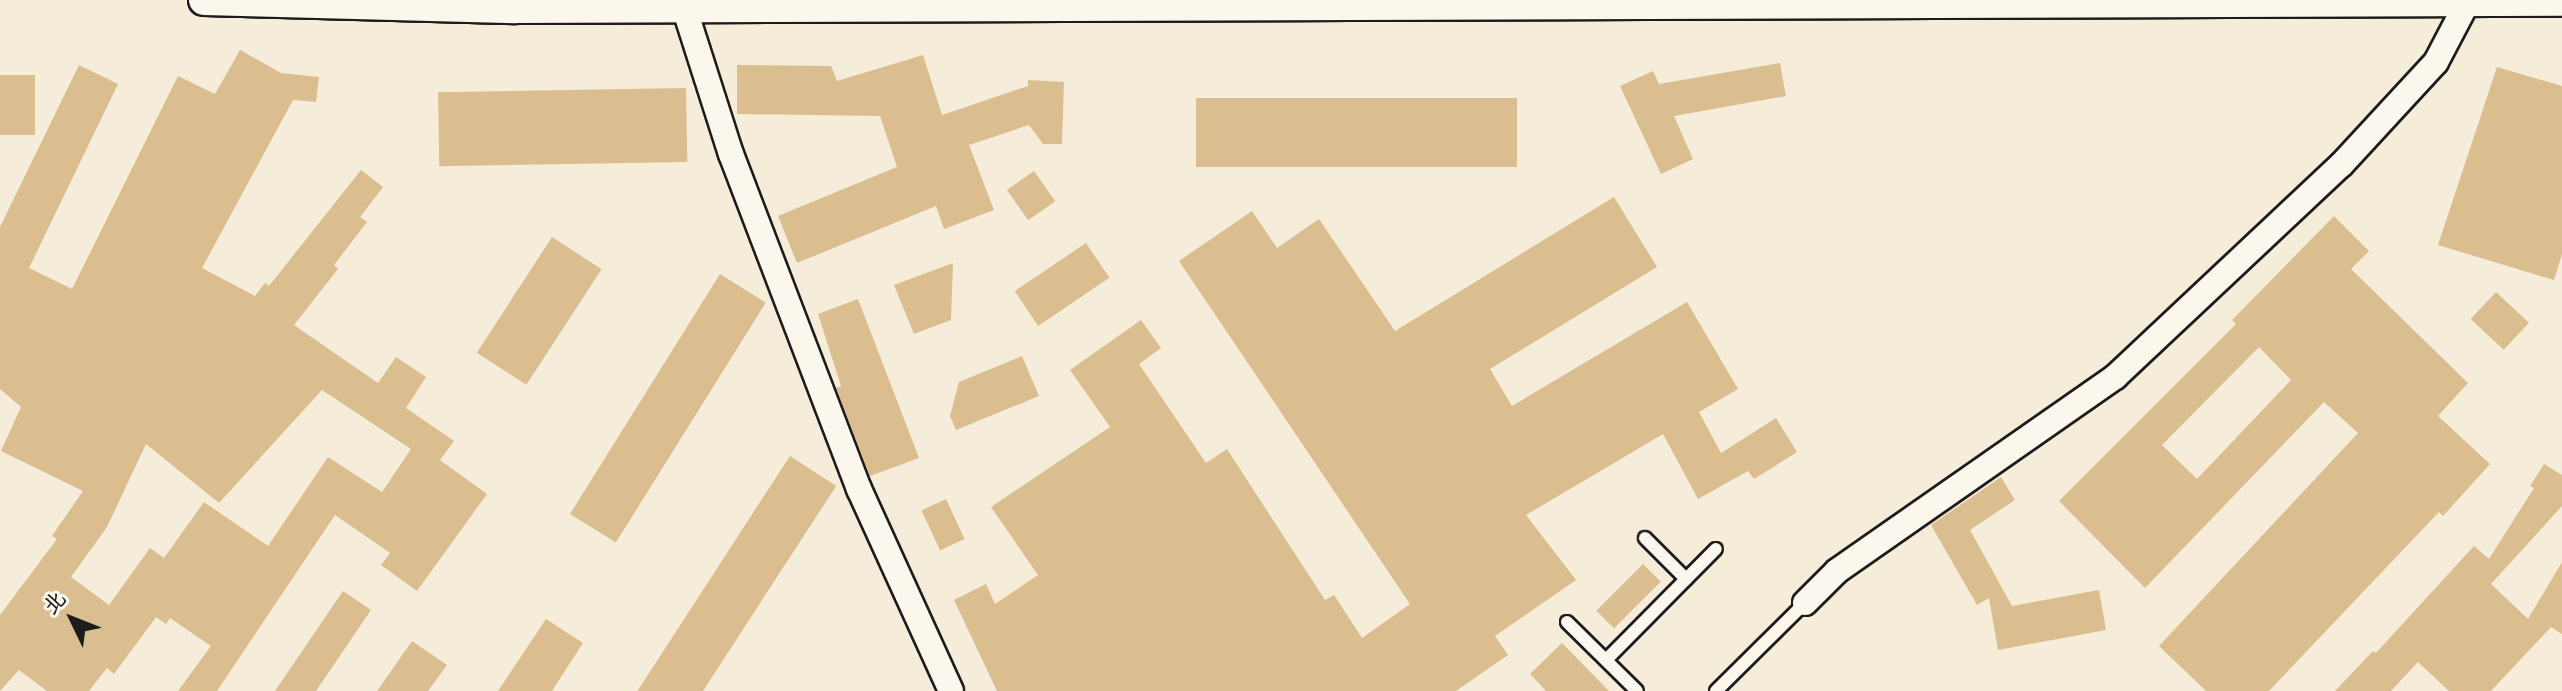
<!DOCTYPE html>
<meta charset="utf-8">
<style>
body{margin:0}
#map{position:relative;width:2562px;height:691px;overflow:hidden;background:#f5ecd9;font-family:Sriracha,"LXGW WenKai TC",sans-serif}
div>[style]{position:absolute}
.building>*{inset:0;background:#dbbe8f;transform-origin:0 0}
.roads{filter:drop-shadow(2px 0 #1c1c1c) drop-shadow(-2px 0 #1c1c1c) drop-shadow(0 2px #1c1c1c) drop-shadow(0 -2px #1c1c1c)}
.service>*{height:12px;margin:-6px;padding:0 6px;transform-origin:6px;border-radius:6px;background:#fbf7ec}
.minor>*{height:24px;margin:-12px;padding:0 12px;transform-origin:12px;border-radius:12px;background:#fbf7ec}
.tertiary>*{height:30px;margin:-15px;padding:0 15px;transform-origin:15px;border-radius:15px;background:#fbf7ec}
span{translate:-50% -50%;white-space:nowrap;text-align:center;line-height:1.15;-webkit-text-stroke:8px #fbf7ec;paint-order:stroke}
.north{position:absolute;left:32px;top:579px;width:80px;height:80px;-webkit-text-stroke:6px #fbf7ec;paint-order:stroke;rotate:313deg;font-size:22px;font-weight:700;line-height:32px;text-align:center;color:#1c1c1c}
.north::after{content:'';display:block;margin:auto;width:28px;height:36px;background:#1c1c1c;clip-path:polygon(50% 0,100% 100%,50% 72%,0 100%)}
</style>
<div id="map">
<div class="building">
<i style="clip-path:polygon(evenodd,240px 50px,281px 73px,319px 77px,316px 102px,293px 100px,202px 268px,255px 296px,265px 283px,269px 286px,361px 170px,383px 187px,360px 217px,367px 222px,334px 265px,338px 269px,294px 325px,378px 383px,396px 357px,426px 377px,406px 408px,454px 441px,440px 460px,487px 494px,417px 591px,381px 565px,390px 553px,335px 515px,217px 691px,178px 691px,211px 646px,170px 618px,166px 624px,156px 617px,114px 674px,107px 668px,89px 691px,47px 691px,19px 670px,0 691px,0 615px,57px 539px,52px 536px,83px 491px,1px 451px,21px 407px,0 389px,0 227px,79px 65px,118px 84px,29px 268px,72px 289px,178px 76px,215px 94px,240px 50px,322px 390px,411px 449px,382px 492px,328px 457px,268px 546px,204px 502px,164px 558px,150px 548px,109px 605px,71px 577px,107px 527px,146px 444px,219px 503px,322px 390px)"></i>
<i style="clip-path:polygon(923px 55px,942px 115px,1028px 86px,1028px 80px,1064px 82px,1062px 144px,1043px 144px,1029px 125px,969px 145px,994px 210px,944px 229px,936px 206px,797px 263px,778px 216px,897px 167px,880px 116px,737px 114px,737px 65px,831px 66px,837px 81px)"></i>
<i style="clip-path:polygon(1780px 63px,1786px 96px,1674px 116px,1693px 159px,1661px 174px,1620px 86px,1653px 71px,1659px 84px)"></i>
<i style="clip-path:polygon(2497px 67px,2562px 86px,2562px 254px,2554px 280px,2438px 245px)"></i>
<i style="left:0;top:75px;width:35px;height:60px"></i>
<i style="left:686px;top:88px;width:74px;height:248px;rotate:89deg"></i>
<i style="left:1517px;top:98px;width:69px;height:321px;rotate:90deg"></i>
<i style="left:1034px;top:171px;width:37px;height:33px;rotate:55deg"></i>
<i style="clip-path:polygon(1614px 197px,1657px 267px,1490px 369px,1512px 406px,1687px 302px,1738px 389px,1699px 412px,1721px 453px,1776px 418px,1797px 452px,1754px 479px,1748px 471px,1698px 499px,1663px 434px,1526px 515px,1576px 580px,1495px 636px,1508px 655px,1456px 691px,997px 691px,954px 600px,986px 584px,995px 604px,1038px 575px,991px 507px,1110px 427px,1070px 370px,1141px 320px,1161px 348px,1139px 364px,1206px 463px,1227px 449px,1325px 600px,1334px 595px,1362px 638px,1410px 604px,1179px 261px,1252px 211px,1277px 248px,1319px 219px,1395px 331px)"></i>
<i style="clip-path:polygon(evenodd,2334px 216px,2369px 251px,2351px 269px,2468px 383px,2438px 416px,2490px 464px,2443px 516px,2439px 512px,2269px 691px,2206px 691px,2159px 646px,2358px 433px,2324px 402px,2145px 588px,2059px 501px,2236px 324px,2232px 320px,2334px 216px,2259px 347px,2291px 380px,2197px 479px,2162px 445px,2259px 347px)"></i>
<i style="left:552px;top:237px;width:59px;height:138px;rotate:33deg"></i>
<i style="left:1086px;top:243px;width:42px;height:86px;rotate:56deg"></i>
<i style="clip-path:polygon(953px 263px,951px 320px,914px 334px,894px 285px)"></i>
<i style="left:720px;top:274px;width:54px;height:283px;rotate:32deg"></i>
<i style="left:2496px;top:292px;width:45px;height:37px;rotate:43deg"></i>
<i style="clip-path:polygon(858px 299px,919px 458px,870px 476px,836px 388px,841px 386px,818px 314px)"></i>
<i style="clip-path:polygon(1022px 356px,1039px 396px,956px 430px,950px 416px,959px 382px)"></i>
<i style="left:790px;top:456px;width:55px;height:281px;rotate:33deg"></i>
<i style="clip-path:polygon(2544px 464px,2562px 475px,2562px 506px,2491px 584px,2528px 619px,2562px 562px,2562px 634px,2551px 627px,2491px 691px,2449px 691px,2418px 662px,2391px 691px,2335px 691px,2373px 651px,2376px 653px,2474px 546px,2489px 559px,2534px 488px,2530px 486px)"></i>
<i style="clip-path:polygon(2001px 477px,2015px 500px,1970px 530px,2012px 606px,2099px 590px,2106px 630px,1998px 650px,1989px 598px,1977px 605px,1931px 525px)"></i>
<i style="left:946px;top:499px;width:44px;height:27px;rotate:65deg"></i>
<i style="left:1643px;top:564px;width:25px;height:66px;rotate:45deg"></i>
<i style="clip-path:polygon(343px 591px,371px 610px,316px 691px,275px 691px)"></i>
<i style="clip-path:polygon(546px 619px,583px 643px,552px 691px,498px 691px)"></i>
<i style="clip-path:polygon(412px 641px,447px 665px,428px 691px,377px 691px)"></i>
<i style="clip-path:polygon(1562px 643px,1609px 691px,1546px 691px,1530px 674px)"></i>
</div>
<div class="roads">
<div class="service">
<i style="left:1645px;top:538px;width:58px;rotate:45deg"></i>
<i style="left:1567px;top:622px;width:98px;rotate:44.6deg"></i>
<i style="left:1606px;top:660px;width:156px;rotate:-45.3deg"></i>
<i style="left:1716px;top:691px;width:125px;rotate:-44.7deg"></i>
</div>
<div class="minor">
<i style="left:684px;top:7px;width:154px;rotate:72.3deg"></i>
<i style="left:731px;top:154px;width:359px;rotate:69.1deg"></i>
<i style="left:859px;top:489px;width:222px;rotate:65.5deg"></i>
<i style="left:1805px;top:603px;width:45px;rotate:-45deg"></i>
<i style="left:1837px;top:571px;width:339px;rotate:-34.9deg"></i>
<i style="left:2115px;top:377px;width:310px;rotate:-43.2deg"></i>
<i style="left:2341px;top:165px;width:140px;rotate:-47.3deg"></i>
<i style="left:2436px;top:62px;width:69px;rotate:-62.3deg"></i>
</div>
<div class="tertiary">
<i style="left:204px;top:0;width:312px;rotate:1.5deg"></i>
<i style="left:516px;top:8px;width:2046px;rotate:-0.2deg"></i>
</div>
</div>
<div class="north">北</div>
</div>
